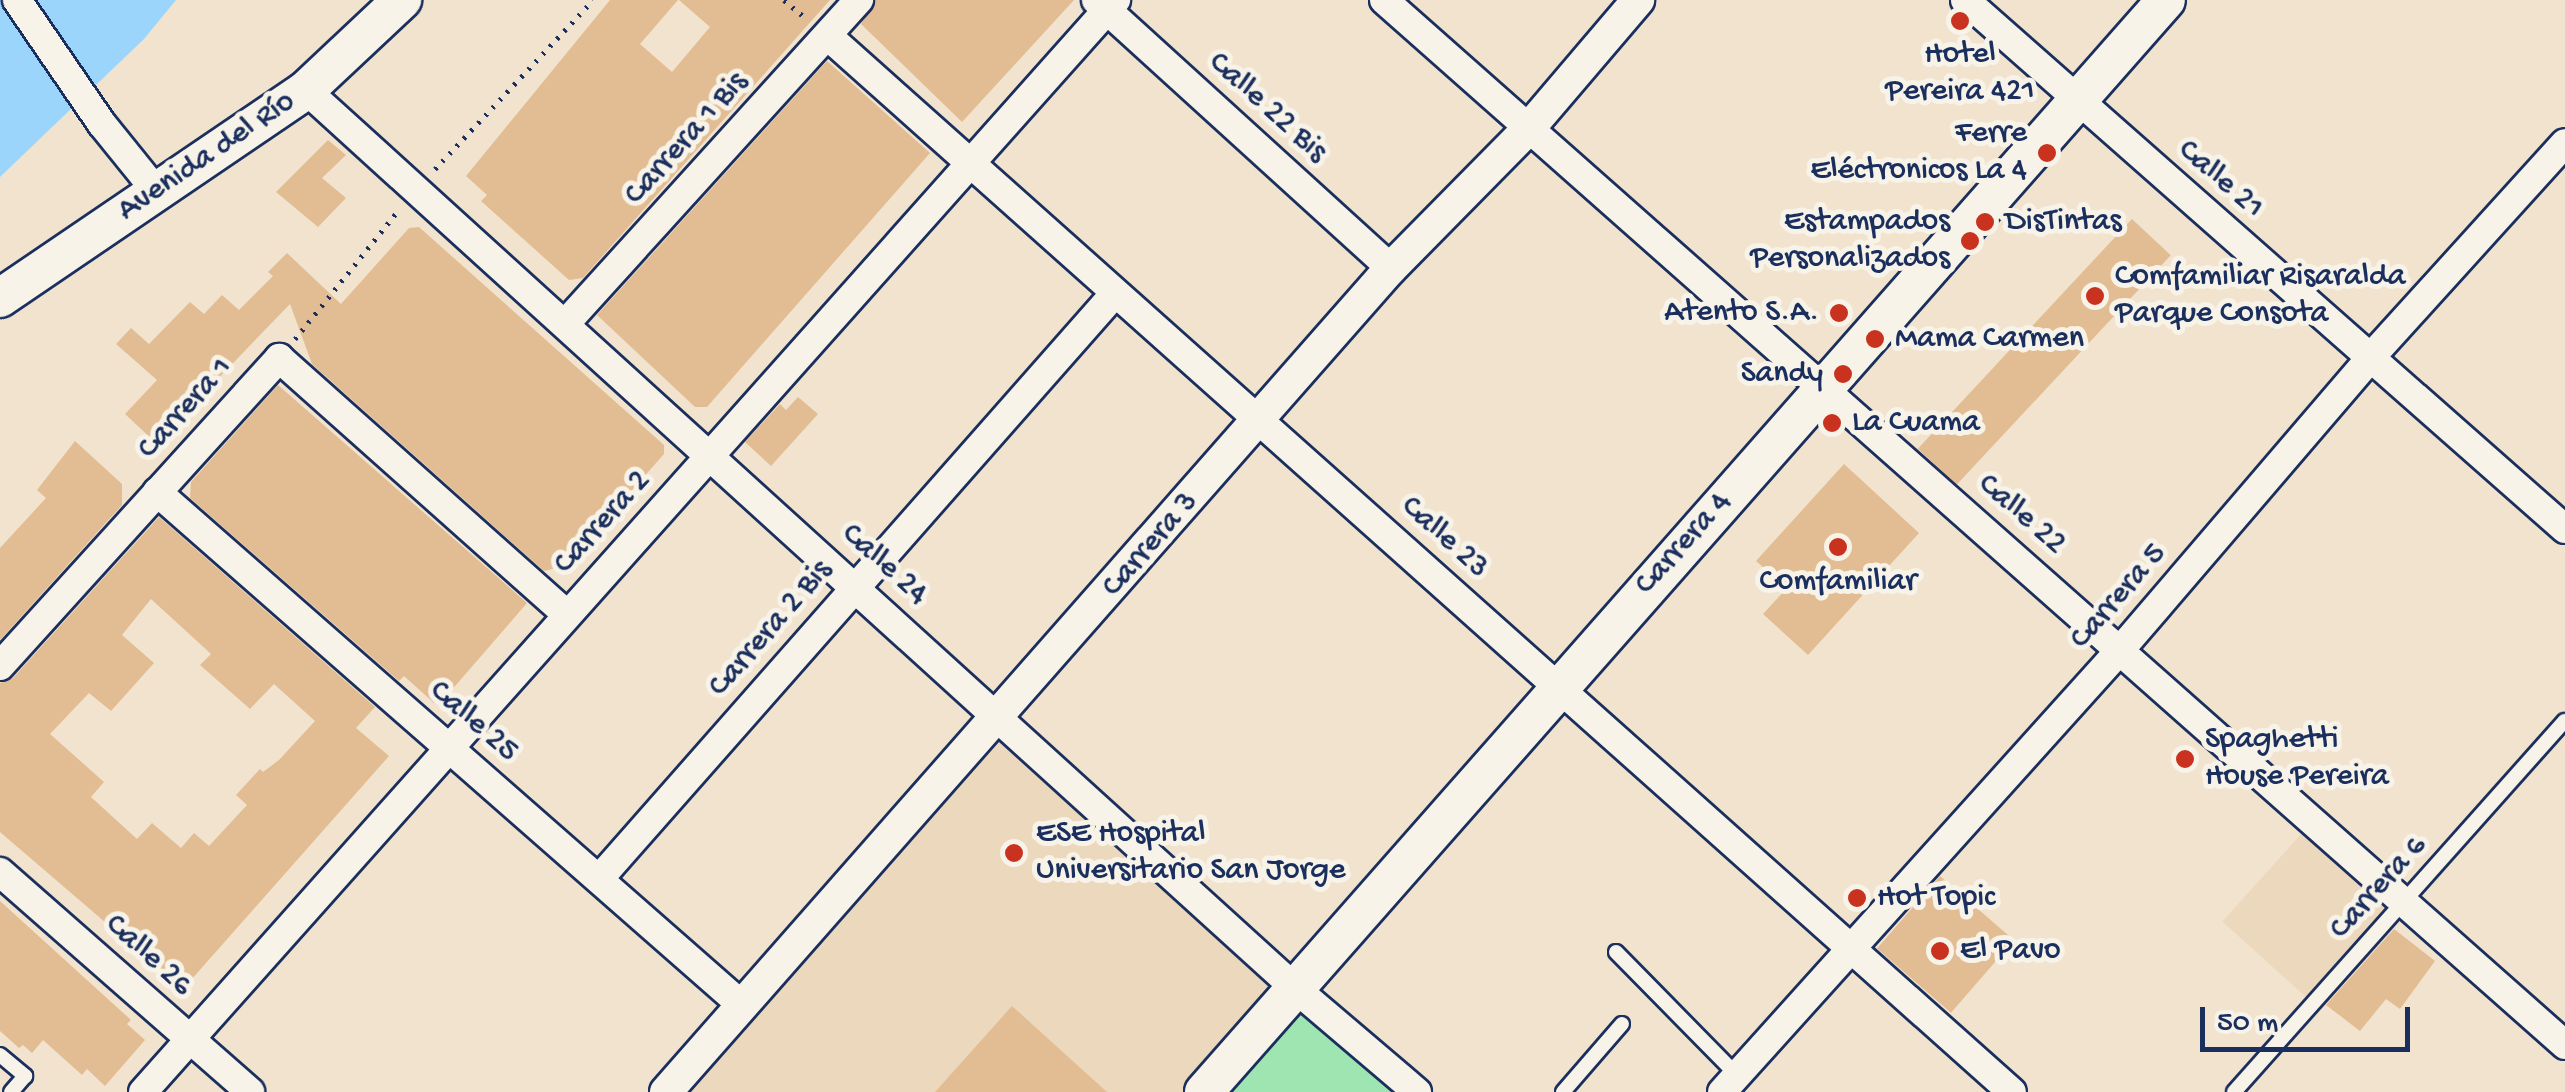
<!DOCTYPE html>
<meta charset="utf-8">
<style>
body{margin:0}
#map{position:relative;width:2565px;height:1092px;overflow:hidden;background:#f1e3ce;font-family:"Gochi Hand",sans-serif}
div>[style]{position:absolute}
.built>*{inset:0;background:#ecd8bc;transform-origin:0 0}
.green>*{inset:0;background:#9fe5b1}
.water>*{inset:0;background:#9cd5fc}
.building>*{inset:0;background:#e2bd93;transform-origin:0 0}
.path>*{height:5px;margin-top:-2.5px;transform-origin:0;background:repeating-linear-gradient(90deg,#1b2f5e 0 2.5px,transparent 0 10.5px)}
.roads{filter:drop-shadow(2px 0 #1b2f5e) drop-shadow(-2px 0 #1b2f5e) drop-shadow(0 2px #1b2f5e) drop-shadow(0 -2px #1b2f5e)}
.service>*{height:14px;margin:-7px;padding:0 7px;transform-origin:7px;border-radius:7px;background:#f7f3e8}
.minor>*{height:28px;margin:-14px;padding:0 14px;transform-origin:14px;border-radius:14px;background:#f7f3e8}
.tertiary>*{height:32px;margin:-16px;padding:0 16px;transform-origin:16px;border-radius:16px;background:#f7f3e8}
.secondary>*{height:38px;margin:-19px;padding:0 19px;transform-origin:19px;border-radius:19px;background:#f7f3e8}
.dots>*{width:28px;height:28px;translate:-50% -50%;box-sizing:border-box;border:5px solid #f7f3e8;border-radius:50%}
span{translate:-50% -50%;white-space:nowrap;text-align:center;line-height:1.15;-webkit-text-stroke:10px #f7f3e8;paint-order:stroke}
.poi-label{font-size:32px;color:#1b2f5e}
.right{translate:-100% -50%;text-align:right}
.left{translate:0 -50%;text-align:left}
.street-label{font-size:32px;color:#1b2f5e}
.scale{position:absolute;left:2200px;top:1007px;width:210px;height:45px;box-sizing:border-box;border:5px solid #1b2f5e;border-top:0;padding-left:12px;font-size:30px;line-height:35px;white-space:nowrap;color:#1b2f5e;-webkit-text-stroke:8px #f7f3e8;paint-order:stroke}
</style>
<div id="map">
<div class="built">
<i style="clip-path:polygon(1000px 717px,1296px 989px,1204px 1092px,666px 1092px)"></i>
<i style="left:2312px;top:822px;width:122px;height:134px;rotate:42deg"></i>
</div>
<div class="green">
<i style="clip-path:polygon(1296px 989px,1417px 1092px,1204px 1092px)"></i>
</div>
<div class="water">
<i style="clip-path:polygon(0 0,176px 0,144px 39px,0 177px)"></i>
</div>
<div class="building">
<i style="clip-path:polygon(610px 0,678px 0,640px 44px,672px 72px,710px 27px,679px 0,830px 0,583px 278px,569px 280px,481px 201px,487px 195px,466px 176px)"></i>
<i style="clip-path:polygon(876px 0,1074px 0,962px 122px,861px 24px)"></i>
<i style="clip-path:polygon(827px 61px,930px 153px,707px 407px,695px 407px,597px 315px)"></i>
<i style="clip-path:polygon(328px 140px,346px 155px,322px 178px,346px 198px,318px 227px,276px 192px)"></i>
<i style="left:2132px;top:219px;width:53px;height:314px;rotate:43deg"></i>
<i style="clip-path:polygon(419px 227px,664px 445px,664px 454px,565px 566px,544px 571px,312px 364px,290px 304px,156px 443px,125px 414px,157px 380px,116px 344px,131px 328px,149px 344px,190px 302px,204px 314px,222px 295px,239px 310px,273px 276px,268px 272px,287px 253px,341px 304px,409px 228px)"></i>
<i style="clip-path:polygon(278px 385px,527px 603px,443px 700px,434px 703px,404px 676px,399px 681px,190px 498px,191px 482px)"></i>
<i style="clip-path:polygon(798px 397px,818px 414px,771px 466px,745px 442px,780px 404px,786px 410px)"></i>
<i style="clip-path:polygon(75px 441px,122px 484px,122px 505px,0 640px,0 548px,46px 498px,37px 490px)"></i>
<i style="clip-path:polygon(1844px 464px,1919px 533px,1808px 655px,1763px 614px,1787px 588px,1756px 561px)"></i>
<i style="clip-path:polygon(evenodd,159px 517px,375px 707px,356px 728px,389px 756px,183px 989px,0 832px,0 683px,13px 678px,159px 517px,151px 599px,211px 654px,200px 665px,250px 709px,274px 684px,315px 721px,279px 760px,263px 772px,260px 769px,236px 795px,247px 805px,209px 846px,194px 833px,181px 848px,152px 823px,137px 839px,91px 797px,104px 782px,50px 734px,89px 693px,111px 711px,154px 663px,122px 635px,151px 599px)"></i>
<i style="left:1940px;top:876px;width:98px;height:96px;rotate:41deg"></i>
<i style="clip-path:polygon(0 901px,131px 1020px,127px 1024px,145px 1040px,105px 1086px,87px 1069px,82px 1075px,43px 1040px,32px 1053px,23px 1045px,19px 1048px,0 1031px)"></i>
<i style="clip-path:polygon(2394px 929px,2435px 961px,2400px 1009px,2386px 999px,2360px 1031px,2326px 1005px)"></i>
<i style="clip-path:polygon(1012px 1006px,1107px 1092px,935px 1092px)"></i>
</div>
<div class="path">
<i style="left:784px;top:0;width:30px;rotate:40deg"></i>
<i style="left:435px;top:169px;width:231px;rotate:-46.9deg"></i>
<i style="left:295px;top:339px;width:164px;rotate:-51.2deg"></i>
</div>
<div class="roads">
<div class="service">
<i style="left:1616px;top:952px;width:173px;rotate:45.5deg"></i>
<i style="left:0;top:1055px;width:33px;rotate:40deg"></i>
<i style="left:25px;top:1076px;width:21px;rotate:131deg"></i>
<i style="left:1563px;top:1092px;width:90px;rotate:-49.1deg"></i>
<i style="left:2234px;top:1092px;width:497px;rotate:-48.3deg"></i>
</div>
<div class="minor">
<i style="left:17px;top:0;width:150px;rotate:55.6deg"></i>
<i style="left:102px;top:124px;width:86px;rotate:51.1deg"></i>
<i style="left:1096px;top:0;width:399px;rotate:42.3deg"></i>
<i style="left:1384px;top:0;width:1577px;rotate:41.5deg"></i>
<i style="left:1965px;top:0;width:800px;rotate:41.4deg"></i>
<i style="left:829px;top:37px;width:1585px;rotate:41.73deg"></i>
<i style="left:306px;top:90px;width:1337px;rotate:42.24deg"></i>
<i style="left:1296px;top:989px;width:159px;rotate:40.4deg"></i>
<i style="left:565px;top:324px;width:438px;rotate:-47.8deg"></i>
<i style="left:157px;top:492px;width:779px;rotate:41.26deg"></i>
<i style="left:0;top:666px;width:416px;rotate:-47.8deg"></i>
<i style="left:279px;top:358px;width:386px;rotate:41.7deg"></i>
<i style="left:0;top:872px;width:333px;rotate:41.3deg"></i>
<i style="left:599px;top:879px;width:781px;rotate:-48.63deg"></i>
<i style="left:143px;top:1092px;width:1463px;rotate:-48.3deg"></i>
<i style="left:1722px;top:1092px;width:596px;rotate:-47.99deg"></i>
<i style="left:2121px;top:649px;width:383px;rotate:-49.4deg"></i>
<i style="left:2370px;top:358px;width:290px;rotate:-47.8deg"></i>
</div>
<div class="tertiary">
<i style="left:666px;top:1092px;width:1098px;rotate:-48.66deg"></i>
<i style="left:1391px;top:268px;width:198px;rotate:-45.4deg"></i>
<i style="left:1530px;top:127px;width:167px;rotate:-49.6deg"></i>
</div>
<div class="secondary">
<i style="left:0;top:298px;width:370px;rotate:-34.2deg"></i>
<i style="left:306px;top:90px;width:132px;rotate:-43.2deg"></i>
<i style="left:1204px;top:1092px;width:1455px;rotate:-48.62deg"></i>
</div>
</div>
<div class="dots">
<i style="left:1960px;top:21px;background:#c8321e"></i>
<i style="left:2047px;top:153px;background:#c8321e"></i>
<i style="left:1985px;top:222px;background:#c8321e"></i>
<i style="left:1970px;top:241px;background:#c8321e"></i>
<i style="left:2095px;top:296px;background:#c8321e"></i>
<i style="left:1839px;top:313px;background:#c8321e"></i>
<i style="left:1875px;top:339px;background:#c8321e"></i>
<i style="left:1843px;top:374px;background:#c8321e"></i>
<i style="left:1832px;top:423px;background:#c8321e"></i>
<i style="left:1838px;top:547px;background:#c8321e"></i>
<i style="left:2185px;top:759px;background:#c8321e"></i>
<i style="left:1014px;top:853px;background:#c8321e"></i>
<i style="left:1857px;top:898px;background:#c8321e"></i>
<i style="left:1940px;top:951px;background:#c8321e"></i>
</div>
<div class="poi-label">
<span style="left:1960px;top:74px">Hotel<br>Pereira 421</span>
<span class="right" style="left:2027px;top:153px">Ferre<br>Eléctronicos La 4</span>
<span class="left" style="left:2005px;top:222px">DisTintas</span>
<span class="right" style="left:1950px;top:241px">Estampados<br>Personalizados</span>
<span class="left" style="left:2115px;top:296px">Comfamiliar Risaralda<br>Parque Consota</span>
<span class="right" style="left:1819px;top:313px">Atento S.A.</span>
<span class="left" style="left:1895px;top:339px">Mama Carmen</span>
<span class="right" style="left:1823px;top:374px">Sandy</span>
<span class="left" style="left:1852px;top:423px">La Cuama</span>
<span style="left:1838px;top:582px">Comfamiliar</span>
<span class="left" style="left:2205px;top:759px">Spaghetti<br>House Pereira</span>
<span class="left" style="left:1036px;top:853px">ESE Hospital<br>Universitario San Jorge</span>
<span class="left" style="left:1877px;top:898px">Hot Topic</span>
<span class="left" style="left:1960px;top:951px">El Pavo</span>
</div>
<div class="street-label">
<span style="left:1267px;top:108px;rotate:42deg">Calle 22 Bis</span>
<span style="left:687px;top:139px;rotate:-48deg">Carrera 1 Bis</span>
<span style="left:207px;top:157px;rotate:-34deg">Avenida del Río</span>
<span style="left:2220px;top:180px;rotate:41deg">Calle 21</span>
<span style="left:186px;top:409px;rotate:-48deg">Carrera 1</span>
<span style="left:2021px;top:515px;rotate:41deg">Calle 22</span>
<span style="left:603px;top:523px;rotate:-48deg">Carrera 2</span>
<span style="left:1444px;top:538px;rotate:42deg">Calle 23</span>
<span style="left:1684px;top:544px;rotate:-48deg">Carrera 4</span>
<span style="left:1151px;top:545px;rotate:-49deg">Carrera 3</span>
<span style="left:884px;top:565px;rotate:42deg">Calle 24</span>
<span style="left:2119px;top:597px;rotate:-49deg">Carrera 5</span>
<span style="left:771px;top:629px;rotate:-49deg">Carrera 2 Bis</span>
<span style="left:473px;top:722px;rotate:41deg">Calle 25</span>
<span style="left:2379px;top:888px;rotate:-48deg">Carrera 6</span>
<span style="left:148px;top:956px;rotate:42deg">Calle 26</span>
</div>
<div class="scale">50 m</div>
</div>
